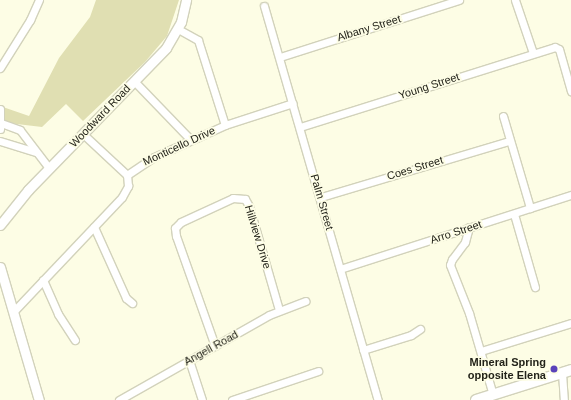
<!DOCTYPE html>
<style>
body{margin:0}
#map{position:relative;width:571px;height:400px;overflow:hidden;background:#fdfde5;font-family:Helvetica,sans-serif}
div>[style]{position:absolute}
.green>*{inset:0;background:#e0dfb2}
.roads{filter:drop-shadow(1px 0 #d2d2bb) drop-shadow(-1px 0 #d2d2bb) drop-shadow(0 1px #d2d2bb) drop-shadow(0 -1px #d2d2bb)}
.street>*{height:7px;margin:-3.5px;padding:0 3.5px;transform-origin:3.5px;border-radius:3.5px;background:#fff}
.secondary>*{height:9px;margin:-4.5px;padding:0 4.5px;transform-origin:4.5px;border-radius:4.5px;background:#fff}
.primary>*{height:10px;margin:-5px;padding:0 5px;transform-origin:5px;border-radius:5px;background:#fff}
.dots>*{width:11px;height:11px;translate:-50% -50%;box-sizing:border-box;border:2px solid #fdfde5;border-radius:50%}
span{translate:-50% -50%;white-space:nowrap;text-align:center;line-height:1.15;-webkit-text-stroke:3.5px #fdfde5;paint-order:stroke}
.street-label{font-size:11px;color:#23231a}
.poi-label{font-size:11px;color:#23231a;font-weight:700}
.right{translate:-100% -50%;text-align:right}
</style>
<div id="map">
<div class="green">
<i style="clip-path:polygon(96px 0,179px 0,167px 36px,145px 62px,83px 121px,66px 104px,42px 127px,0 122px,0 106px,29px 116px,59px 58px,90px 17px)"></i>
</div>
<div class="roads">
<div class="street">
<i style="left:515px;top:0;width:56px;rotate:71.2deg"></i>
<i style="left:264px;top:6px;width:410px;rotate:73.9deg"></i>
<i style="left:178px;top:29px;width:23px;rotate:29deg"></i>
<i style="left:198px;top:40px;width:89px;rotate:72.4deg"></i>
<i style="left:280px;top:57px;width:188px;rotate:-17.7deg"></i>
<i style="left:0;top:68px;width:57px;rotate:-58deg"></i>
<i style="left:30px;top:20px;width:22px;rotate:-66deg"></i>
<i style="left:134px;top:81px;width:82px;rotate:46deg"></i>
<i style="left:0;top:109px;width:20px;rotate:90deg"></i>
<i style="left:503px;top:116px;width:96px;rotate:73.6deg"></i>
<i style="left:1px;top:123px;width:20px;rotate:20deg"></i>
<i style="left:20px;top:130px;width:48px;rotate:52.7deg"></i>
<i style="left:300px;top:127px;width:267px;rotate:-17.4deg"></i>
<i style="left:555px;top:47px;width:4px;rotate:27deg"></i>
<i style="left:559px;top:49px;width:44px;rotate:74.1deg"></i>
<i style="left:83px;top:134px;width:60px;rotate:43deg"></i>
<i style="left:0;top:141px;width:37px;rotate:17deg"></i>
<i style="left:127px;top:175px;width:30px;rotate:-34deg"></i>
<i style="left:152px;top:158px;width:80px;rotate:-24.3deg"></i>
<i style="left:225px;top:125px;width:71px;rotate:-17.9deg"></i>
<i style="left:321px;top:197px;width:196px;rotate:-16.6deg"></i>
<i style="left:514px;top:214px;width:76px;rotate:74deg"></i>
<i style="left:94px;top:227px;width:78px;rotate:65.7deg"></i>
<i style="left:126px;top:298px;width:8px;rotate:40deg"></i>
<i style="left:469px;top:227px;width:16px;rotate:105deg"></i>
<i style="left:465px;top:242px;width:21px;rotate:127deg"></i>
<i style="left:452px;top:259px;width:6px;rotate:108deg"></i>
<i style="left:450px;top:265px;width:52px;rotate:68.4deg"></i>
<i style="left:469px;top:313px;width:85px;rotate:73.7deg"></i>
<i style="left:340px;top:269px;width:243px;rotate:-17.8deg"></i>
<i style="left:43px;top:280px;width:37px;rotate:66deg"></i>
<i style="left:58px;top:314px;width:31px;rotate:57deg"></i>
<i style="left:13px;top:312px;width:158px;rotate:-46.5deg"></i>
<i style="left:122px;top:197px;width:13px;rotate:-61deg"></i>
<i style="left:128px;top:186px;width:11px;rotate:-95deg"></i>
<i style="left:215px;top:346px;width:117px;rotate:-109.5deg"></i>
<i style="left:176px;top:236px;width:8px;rotate:-97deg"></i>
<i style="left:175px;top:228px;width:8px;rotate:-45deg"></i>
<i style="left:181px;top:222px;width:57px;rotate:-24.8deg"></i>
<i style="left:233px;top:198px;width:12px;rotate:5deg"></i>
<i style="left:245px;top:199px;width:8px;rotate:60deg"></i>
<i style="left:249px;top:206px;width:108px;rotate:73.9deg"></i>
<i style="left:363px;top:350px;width:50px;rotate:-17.4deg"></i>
<i style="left:411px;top:335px;width:11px;rotate:-34deg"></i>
<i style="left:481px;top:351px;width:94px;rotate:-17.3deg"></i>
<i style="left:189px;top:360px;width:42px;rotate:72deg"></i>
<i style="left:562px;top:373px;width:27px;rotate:86deg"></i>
<i style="left:119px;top:400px;width:172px;rotate:-29.5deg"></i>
<i style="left:269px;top:315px;width:39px;rotate:-21deg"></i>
<i style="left:232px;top:400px;width:91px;rotate:-18.6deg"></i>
</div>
<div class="secondary">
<i style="left:0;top:225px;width:45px;rotate:-51.3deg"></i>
<i style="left:28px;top:190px;width:198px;rotate:-45.8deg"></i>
<i style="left:166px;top:48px;width:30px;rotate:-60deg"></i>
<i style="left:181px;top:22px;width:23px;rotate:-77deg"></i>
<i style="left:0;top:267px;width:139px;rotate:73.7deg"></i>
</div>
<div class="primary">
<i style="left:476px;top:400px;width:100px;rotate:-17.5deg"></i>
</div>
</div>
<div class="dots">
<i style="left:554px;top:369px;background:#5a42ba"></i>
</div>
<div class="street-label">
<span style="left:369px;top:28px;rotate:-17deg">Albany Street</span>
<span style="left:429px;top:86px;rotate:-18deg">Young Street</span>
<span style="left:100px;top:116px;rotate:-46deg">Woodward Road</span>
<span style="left:179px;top:146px;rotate:-25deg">Monticello Drive</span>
<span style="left:415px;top:168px;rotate:-17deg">Coes Street</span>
<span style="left:322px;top:202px;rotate:74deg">Palm Street</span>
<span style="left:456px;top:232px;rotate:-18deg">Arro Street</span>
<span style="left:258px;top:237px;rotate:73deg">Hillview Drive</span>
<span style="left:211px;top:348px;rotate:-29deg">Angell Road</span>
</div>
<div class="poi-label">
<span class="right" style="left:546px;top:369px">Mineral Spring<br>opposite Elena</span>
</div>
</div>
